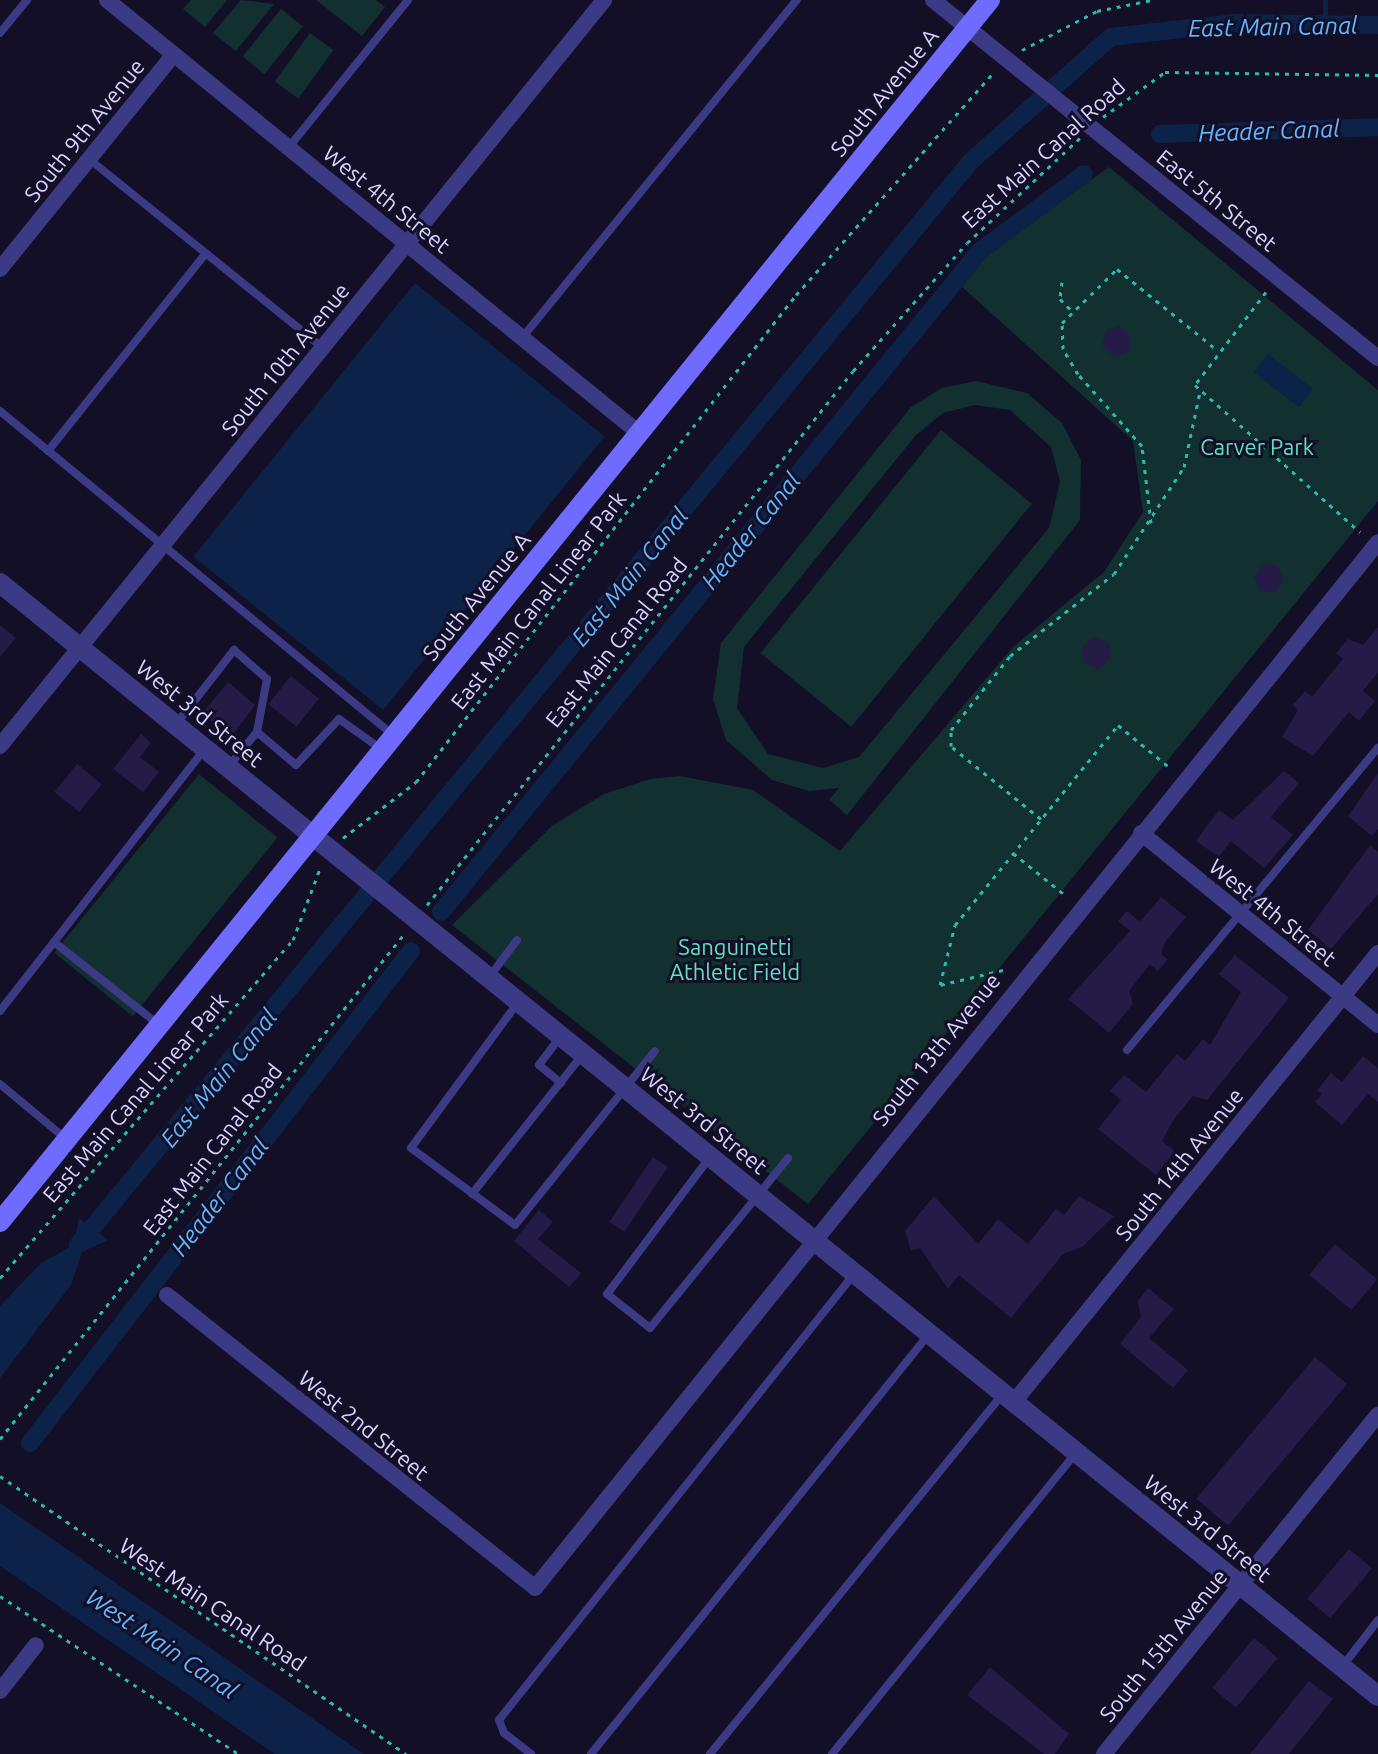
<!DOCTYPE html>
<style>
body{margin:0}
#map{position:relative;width:1378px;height:1754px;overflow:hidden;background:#130f26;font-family:Ubuntu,sans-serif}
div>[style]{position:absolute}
.green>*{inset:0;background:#12302f;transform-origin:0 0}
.water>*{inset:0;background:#0c2248;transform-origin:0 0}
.stream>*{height:5px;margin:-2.5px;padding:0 2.5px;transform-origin:2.5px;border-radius:2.5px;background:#0c2248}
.canal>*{height:18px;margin:-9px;padding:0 9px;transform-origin:9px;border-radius:9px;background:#0c2248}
.building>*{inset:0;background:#241b47;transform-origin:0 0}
.path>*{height:3px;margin-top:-1.5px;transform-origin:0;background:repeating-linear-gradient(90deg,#2fb8b0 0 4px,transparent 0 10px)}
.service>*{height:8px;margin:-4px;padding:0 4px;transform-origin:4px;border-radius:4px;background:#3d3a85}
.minor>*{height:16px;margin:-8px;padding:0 8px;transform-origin:8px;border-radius:8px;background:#3d3a85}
.tertiary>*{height:20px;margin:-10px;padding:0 10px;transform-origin:10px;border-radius:10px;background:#3d3a85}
.secondary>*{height:20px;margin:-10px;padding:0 10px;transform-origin:10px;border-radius:10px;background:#6f6bff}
span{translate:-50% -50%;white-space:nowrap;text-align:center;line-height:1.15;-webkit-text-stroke:6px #130f26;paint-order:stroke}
.street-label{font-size:22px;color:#d9d4ff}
.park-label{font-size:22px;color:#5fe0c0}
.water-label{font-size:24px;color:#62b6ff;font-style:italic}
</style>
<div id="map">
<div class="green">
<i style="clip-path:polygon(191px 0,227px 0,205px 27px,183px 9px)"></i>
<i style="clip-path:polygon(241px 0,274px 4px,236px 51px,213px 33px)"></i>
<i style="clip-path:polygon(316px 0,376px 0,385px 7px,362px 36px)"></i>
<i style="left:281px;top:9px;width:28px;height:61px;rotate:39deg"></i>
<i style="left:310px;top:33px;width:29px;height:60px;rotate:36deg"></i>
<i style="clip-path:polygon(1109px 167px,1378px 390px,1378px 501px,808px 1204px,452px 925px,553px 825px,604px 794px,650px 779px,680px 776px,753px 790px,840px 851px,1013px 647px,1104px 572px,1143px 512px,1133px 441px,961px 286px,986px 254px)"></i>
<i style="clip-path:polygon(evenodd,976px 381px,1027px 393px,1062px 423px,1081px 460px,1080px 520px,847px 815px,829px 800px,839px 788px,809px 791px,772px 780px,726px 740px,713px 699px,721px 643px,911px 407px,942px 388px,976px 381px,975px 405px,1010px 410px,1051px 447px,1060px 482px,1049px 528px,859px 757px,823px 768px,768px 754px,737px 708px,744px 647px,916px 435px,943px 413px,975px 405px)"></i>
<i style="left:941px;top:430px;width:117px;height:287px;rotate:39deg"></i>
<i style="left:199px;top:774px;width:101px;height:230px;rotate:39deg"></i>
</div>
<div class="water">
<i style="left:415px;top:283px;width:244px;height:352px;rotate:39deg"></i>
<i style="left:1268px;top:354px;width:57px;height:23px;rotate:38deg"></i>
<i style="clip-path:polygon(79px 1218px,108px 1240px,82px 1252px,71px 1285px,0 1378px,0 1306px,41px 1263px,74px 1245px)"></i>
<i style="clip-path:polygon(0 1503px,42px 1532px,364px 1754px,275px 1754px,0 1566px)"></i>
</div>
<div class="stream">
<i style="left:1325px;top:0;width:25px;rotate:90deg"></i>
</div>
<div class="canal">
<i style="left:1160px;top:134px;width:218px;rotate:-1.8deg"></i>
<i style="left:441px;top:912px;width:853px;rotate:-50.81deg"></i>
<i style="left:980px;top:251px;width:129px;rotate:-36.5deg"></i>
<i style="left:78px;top:1245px;width:1403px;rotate:-50.52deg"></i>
<i style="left:970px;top:162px;width:188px;rotate:-41.6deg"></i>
<i style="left:1111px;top:37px;width:125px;rotate:-6.4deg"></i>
<i style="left:1235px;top:23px;width:143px;rotate:0.8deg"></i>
<i style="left:30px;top:1443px;width:622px;rotate:-52.25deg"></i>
</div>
<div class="building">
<i style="clip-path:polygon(1120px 326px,1131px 337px,1128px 352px,1113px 356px,1102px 345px,1106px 330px)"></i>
<i style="clip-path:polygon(1263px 564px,1278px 566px,1284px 581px,1275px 593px,1259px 590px,1254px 576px)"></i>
<i style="clip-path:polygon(0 625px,16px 638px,0 657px)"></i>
<i style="clip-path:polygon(1378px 627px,1378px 672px,1363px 691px,1375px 701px,1359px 721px,1349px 712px,1313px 756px,1282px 737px,1298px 710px,1293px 705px,1305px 691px,1312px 697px,1343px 659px,1336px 653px,1348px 639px,1363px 645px)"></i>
<i style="clip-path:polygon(1094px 637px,1109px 643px,1111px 658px,1099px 669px,1084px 663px,1082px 647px)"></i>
<i style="left:291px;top:676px;width:36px;height:36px;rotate:39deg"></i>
<i style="clip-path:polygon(228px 682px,255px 705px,234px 733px,200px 716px)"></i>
<i style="clip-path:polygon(141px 734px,151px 743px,140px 757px,159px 772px,143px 792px,113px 769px)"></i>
<i style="left:77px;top:764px;width:32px;height:36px;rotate:39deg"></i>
<i style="clip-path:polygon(1284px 771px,1299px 783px,1271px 817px,1293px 835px,1264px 868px,1231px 841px,1219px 857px,1196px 841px,1219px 810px,1233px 820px)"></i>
<i style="clip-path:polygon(1378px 773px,1378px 829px,1372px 836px,1348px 816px)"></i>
<i style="clip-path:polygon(1370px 845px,1378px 852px,1378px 894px,1331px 949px,1308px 930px)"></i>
<i style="clip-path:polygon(1161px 897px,1186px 917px,1165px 942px,1161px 954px,1168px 959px,1158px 971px,1150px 964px,1129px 991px,1133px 1004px,1109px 1033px,1068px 999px,1130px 931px,1118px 921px,1127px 911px,1140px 922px)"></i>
<i style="clip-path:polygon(1235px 955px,1289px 998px,1207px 1100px,1193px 1096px,1174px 1119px,1162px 1141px,1175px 1151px,1156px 1175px,1098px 1129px,1121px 1100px,1110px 1091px,1124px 1075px,1146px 1092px,1177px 1054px,1185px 1061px,1203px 1039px,1210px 1045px,1241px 992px,1219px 974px)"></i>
<i style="clip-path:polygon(1363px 1056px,1378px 1068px,1378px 1102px,1368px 1094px,1342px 1125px,1315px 1102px,1322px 1094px,1317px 1090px,1331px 1073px,1342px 1082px)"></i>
<i style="left:653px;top:1157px;width:18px;height:78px;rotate:34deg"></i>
<i style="clip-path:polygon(934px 1196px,978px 1244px,998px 1219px,1028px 1244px,1056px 1209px,1064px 1215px,1079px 1196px,1114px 1216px,1082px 1247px,1063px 1254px,1011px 1318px,959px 1275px,948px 1289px,920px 1248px,911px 1251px,905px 1231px)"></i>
<i style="clip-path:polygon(539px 1210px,553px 1222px,538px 1239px,581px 1273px,569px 1287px,514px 1241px)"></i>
<i style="left:1335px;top:1244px;width:55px;height:40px;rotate:40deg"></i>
<i style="clip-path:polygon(1148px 1288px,1174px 1309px,1149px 1338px,1188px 1370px,1173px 1388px,1120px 1344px,1141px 1317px,1138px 1301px)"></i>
<i style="left:1315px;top:1357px;width:42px;height:185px;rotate:40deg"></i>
<i style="left:1349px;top:1549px;width:30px;height:65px;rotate:40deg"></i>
<i style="left:1254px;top:1638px;width:31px;height:65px;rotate:40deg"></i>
<i style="clip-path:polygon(990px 1667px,1069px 1734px,1055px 1754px,1044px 1754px,967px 1695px)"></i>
<i style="clip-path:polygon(1309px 1681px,1333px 1699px,1289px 1754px,1250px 1754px)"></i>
</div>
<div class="path">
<i style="left:1022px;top:50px;width:85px;rotate:-27.5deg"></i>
<i style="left:1097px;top:11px;width:56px;rotate:-11.3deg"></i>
<i style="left:1103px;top:117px;width:77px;rotate:-36deg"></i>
<i style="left:1165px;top:72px;width:213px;rotate:0.8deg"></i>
<i style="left:1062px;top:282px;width:17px;rotate:97deg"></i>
<i style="left:1060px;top:299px;width:17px;rotate:45deg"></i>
<i style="left:1266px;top:292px;width:117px;rotate:127.4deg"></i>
<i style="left:1195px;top:385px;width:221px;rotate:41.7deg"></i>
<i style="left:1151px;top:523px;width:78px;rotate:-96.7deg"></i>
<i style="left:1142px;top:446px;width:96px;rotate:-131.6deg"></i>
<i style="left:1078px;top:374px;width:29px;rotate:-121deg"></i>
<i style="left:1063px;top:349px;width:26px;rotate:-92deg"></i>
<i style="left:1062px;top:323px;width:77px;rotate:-44.5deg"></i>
<i style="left:1117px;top:269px;width:129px;rotate:39deg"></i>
<i style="left:1041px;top:819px;width:116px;rotate:-141deg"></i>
<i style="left:951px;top:746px;width:16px;rotate:-90deg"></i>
<i style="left:951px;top:730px;width:95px;rotate:-51.4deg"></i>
<i style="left:1010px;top:656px;width:132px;rotate:-38.3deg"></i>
<i style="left:1114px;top:574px;width:128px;rotate:-56.8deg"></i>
<i style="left:1184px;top:467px;width:77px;rotate:-78deg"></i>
<i style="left:343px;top:838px;width:92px;rotate:-37.5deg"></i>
<i style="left:416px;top:782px;width:618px;rotate:-52.04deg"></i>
<i style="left:796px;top:295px;width:298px;rotate:-48.4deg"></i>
<i style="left:1013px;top:853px;width:67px;rotate:38.9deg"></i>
<i style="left:427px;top:905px;width:683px;rotate:-51.42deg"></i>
<i style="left:853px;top:371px;width:171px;rotate:-48.3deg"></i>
<i style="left:967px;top:243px;width:154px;rotate:-42.9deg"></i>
<i style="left:1003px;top:970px;width:65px;rotate:166.6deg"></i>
<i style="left:940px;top:985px;width:62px;rotate:-76deg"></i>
<i style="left:955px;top:925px;width:258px;rotate:-50.8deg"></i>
<i style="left:1118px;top:725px;width:66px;rotate:39.5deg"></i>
<i style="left:0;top:1278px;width:447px;rotate:-49.1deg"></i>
<i style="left:293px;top:940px;width:79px;rotate:-69.3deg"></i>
<i style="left:0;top:1439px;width:648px;rotate:-51.33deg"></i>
<i style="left:0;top:1476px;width:492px;rotate:34.4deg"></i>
<i style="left:0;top:1596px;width:287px;rotate:33.5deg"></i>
</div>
<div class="service">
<i style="left:0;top:33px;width:43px;rotate:-50.7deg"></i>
<i style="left:289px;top:147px;width:189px;rotate:-51deg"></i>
<i style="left:89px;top:159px;width:301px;rotate:38.9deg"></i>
<i style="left:522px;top:338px;width:436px;rotate:-50.9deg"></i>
<i style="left:0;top:411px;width:509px;rotate:39.5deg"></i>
<i style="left:48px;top:451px;width:253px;rotate:-51.4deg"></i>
<i style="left:177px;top:723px;width:93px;rotate:-52deg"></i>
<i style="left:234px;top:650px;width:44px;rotate:41.3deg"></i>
<i style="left:267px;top:679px;width:54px;rotate:100.7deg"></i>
<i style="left:228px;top:767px;width:45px;rotate:-50.4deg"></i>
<i style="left:257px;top:732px;width:51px;rotate:40.2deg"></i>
<i style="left:296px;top:765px;width:63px;rotate:-46.9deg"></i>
<i style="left:339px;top:719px;width:52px;rotate:35.5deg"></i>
<i style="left:54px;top:942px;width:132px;rotate:38.3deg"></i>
<i style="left:490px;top:976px;width:45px;rotate:-53.1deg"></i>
<i style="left:519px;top:1001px;width:182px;rotate:126.3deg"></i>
<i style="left:411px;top:1148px;width:129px;rotate:36.5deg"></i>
<i style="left:515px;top:1225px;width:223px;rotate:-51.2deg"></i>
<i style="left:0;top:1011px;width:331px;rotate:-52deg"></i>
<i style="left:1127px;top:1050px;width:393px;rotate:-50.3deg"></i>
<i style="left:561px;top:1083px;width:28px;rotate:-141deg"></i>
<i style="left:539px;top:1065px;width:36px;rotate:-53deg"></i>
<i style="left:0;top:1084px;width:86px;rotate:39.8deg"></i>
<i style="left:710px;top:1157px;width:171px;rotate:126.9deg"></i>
<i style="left:607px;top:1294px;width:55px;rotate:38.3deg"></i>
<i style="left:650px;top:1328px;width:219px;rotate:-50.9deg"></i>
<i style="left:472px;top:1194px;width:179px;rotate:-51.6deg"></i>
<i style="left:1342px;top:1667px;width:59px;rotate:-52.5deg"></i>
<i style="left:531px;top:1754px;width:34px;rotate:-142deg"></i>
<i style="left:504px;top:1733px;width:14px;rotate:-111deg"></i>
<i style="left:499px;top:1720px;width:570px;rotate:-51.48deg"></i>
<i style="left:591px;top:1754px;width:539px;rotate:-51.17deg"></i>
<i style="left:710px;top:1754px;width:464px;rotate:-50.9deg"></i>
<i style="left:832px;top:1754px;width:387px;rotate:-51deg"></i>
</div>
<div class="minor">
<i style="left:107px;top:0;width:686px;rotate:39.14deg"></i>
<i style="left:933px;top:0;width:571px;rotate:38.82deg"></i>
<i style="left:0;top:269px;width:275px;rotate:-51deg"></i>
<i style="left:0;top:746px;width:960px;rotate:-51deg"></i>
<i style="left:1141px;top:833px;width:305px;rotate:39deg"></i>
<i style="left:167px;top:1295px;width:470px;rotate:38.5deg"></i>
<i style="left:535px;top:1588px;width:1343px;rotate:-51.13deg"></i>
<i style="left:1014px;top:1402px;width:578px;rotate:-50.97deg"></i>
<i style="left:0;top:1691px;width:58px;rotate:-52deg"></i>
<i style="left:1104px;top:1754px;width:436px;rotate:-51.1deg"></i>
</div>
<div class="tertiary">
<i style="left:0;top:583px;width:1771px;rotate:38.93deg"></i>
</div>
<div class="secondary">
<i style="left:0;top:1222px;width:1573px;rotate:-50.99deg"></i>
</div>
<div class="street-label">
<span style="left:884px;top:92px;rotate:-51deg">South Avenue A</span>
<span style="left:84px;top:130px;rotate:-51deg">South 9th Avenue</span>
<span style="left:1043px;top:153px;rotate:-42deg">East Main Canal Road</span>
<span style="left:387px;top:199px;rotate:39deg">West 4th Street</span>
<span style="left:1217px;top:200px;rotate:39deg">East 5th Street</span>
<span style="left:285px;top:359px;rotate:-51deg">South 10th Avenue</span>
<span style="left:476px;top:596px;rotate:-51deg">South Avenue A</span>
<span style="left:538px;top:600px;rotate:-52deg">East Main Canal Linear Park</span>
<span style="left:616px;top:642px;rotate:-51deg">East Main Canal Road</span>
<span style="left:200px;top:713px;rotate:39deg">West 3rd Street</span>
<span style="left:1273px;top:912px;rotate:39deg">West 4th Street</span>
<span style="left:936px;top:1049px;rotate:-51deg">South 13th Avenue</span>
<span style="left:135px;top:1097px;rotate:-49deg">East Main Canal Linear Park</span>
<span style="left:704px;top:1120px;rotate:39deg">West 3rd Street</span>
<span style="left:212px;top:1149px;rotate:-52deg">East Main Canal Road</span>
<span style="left:1179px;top:1164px;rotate:-51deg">South 14th Avenue</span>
<span style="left:364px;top:1425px;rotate:39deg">West 2nd Street</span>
<span style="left:1208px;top:1528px;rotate:39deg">West 3rd Street</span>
<span style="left:213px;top:1604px;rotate:34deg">West Main Canal Road</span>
<span style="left:1163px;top:1645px;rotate:-51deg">South 15th Avenue</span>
</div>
<div class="park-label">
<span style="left:1257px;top:447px">Carver Park</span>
<span style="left:735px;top:959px">Sanguinetti<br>Athletic Field</span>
</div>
<div class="water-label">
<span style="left:1273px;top:27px;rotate:-1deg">East Main Canal</span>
<span style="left:1269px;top:131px;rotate:-2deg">Header Canal</span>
<span style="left:751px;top:531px;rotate:-51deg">Header Canal</span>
<span style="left:630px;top:577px;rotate:-51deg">East Main Canal</span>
<span style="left:219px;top:1078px;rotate:-51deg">East Main Canal</span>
<span style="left:220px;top:1197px;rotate:-52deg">Header Canal</span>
<span style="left:162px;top:1644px;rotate:34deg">West Main Canal</span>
</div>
</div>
